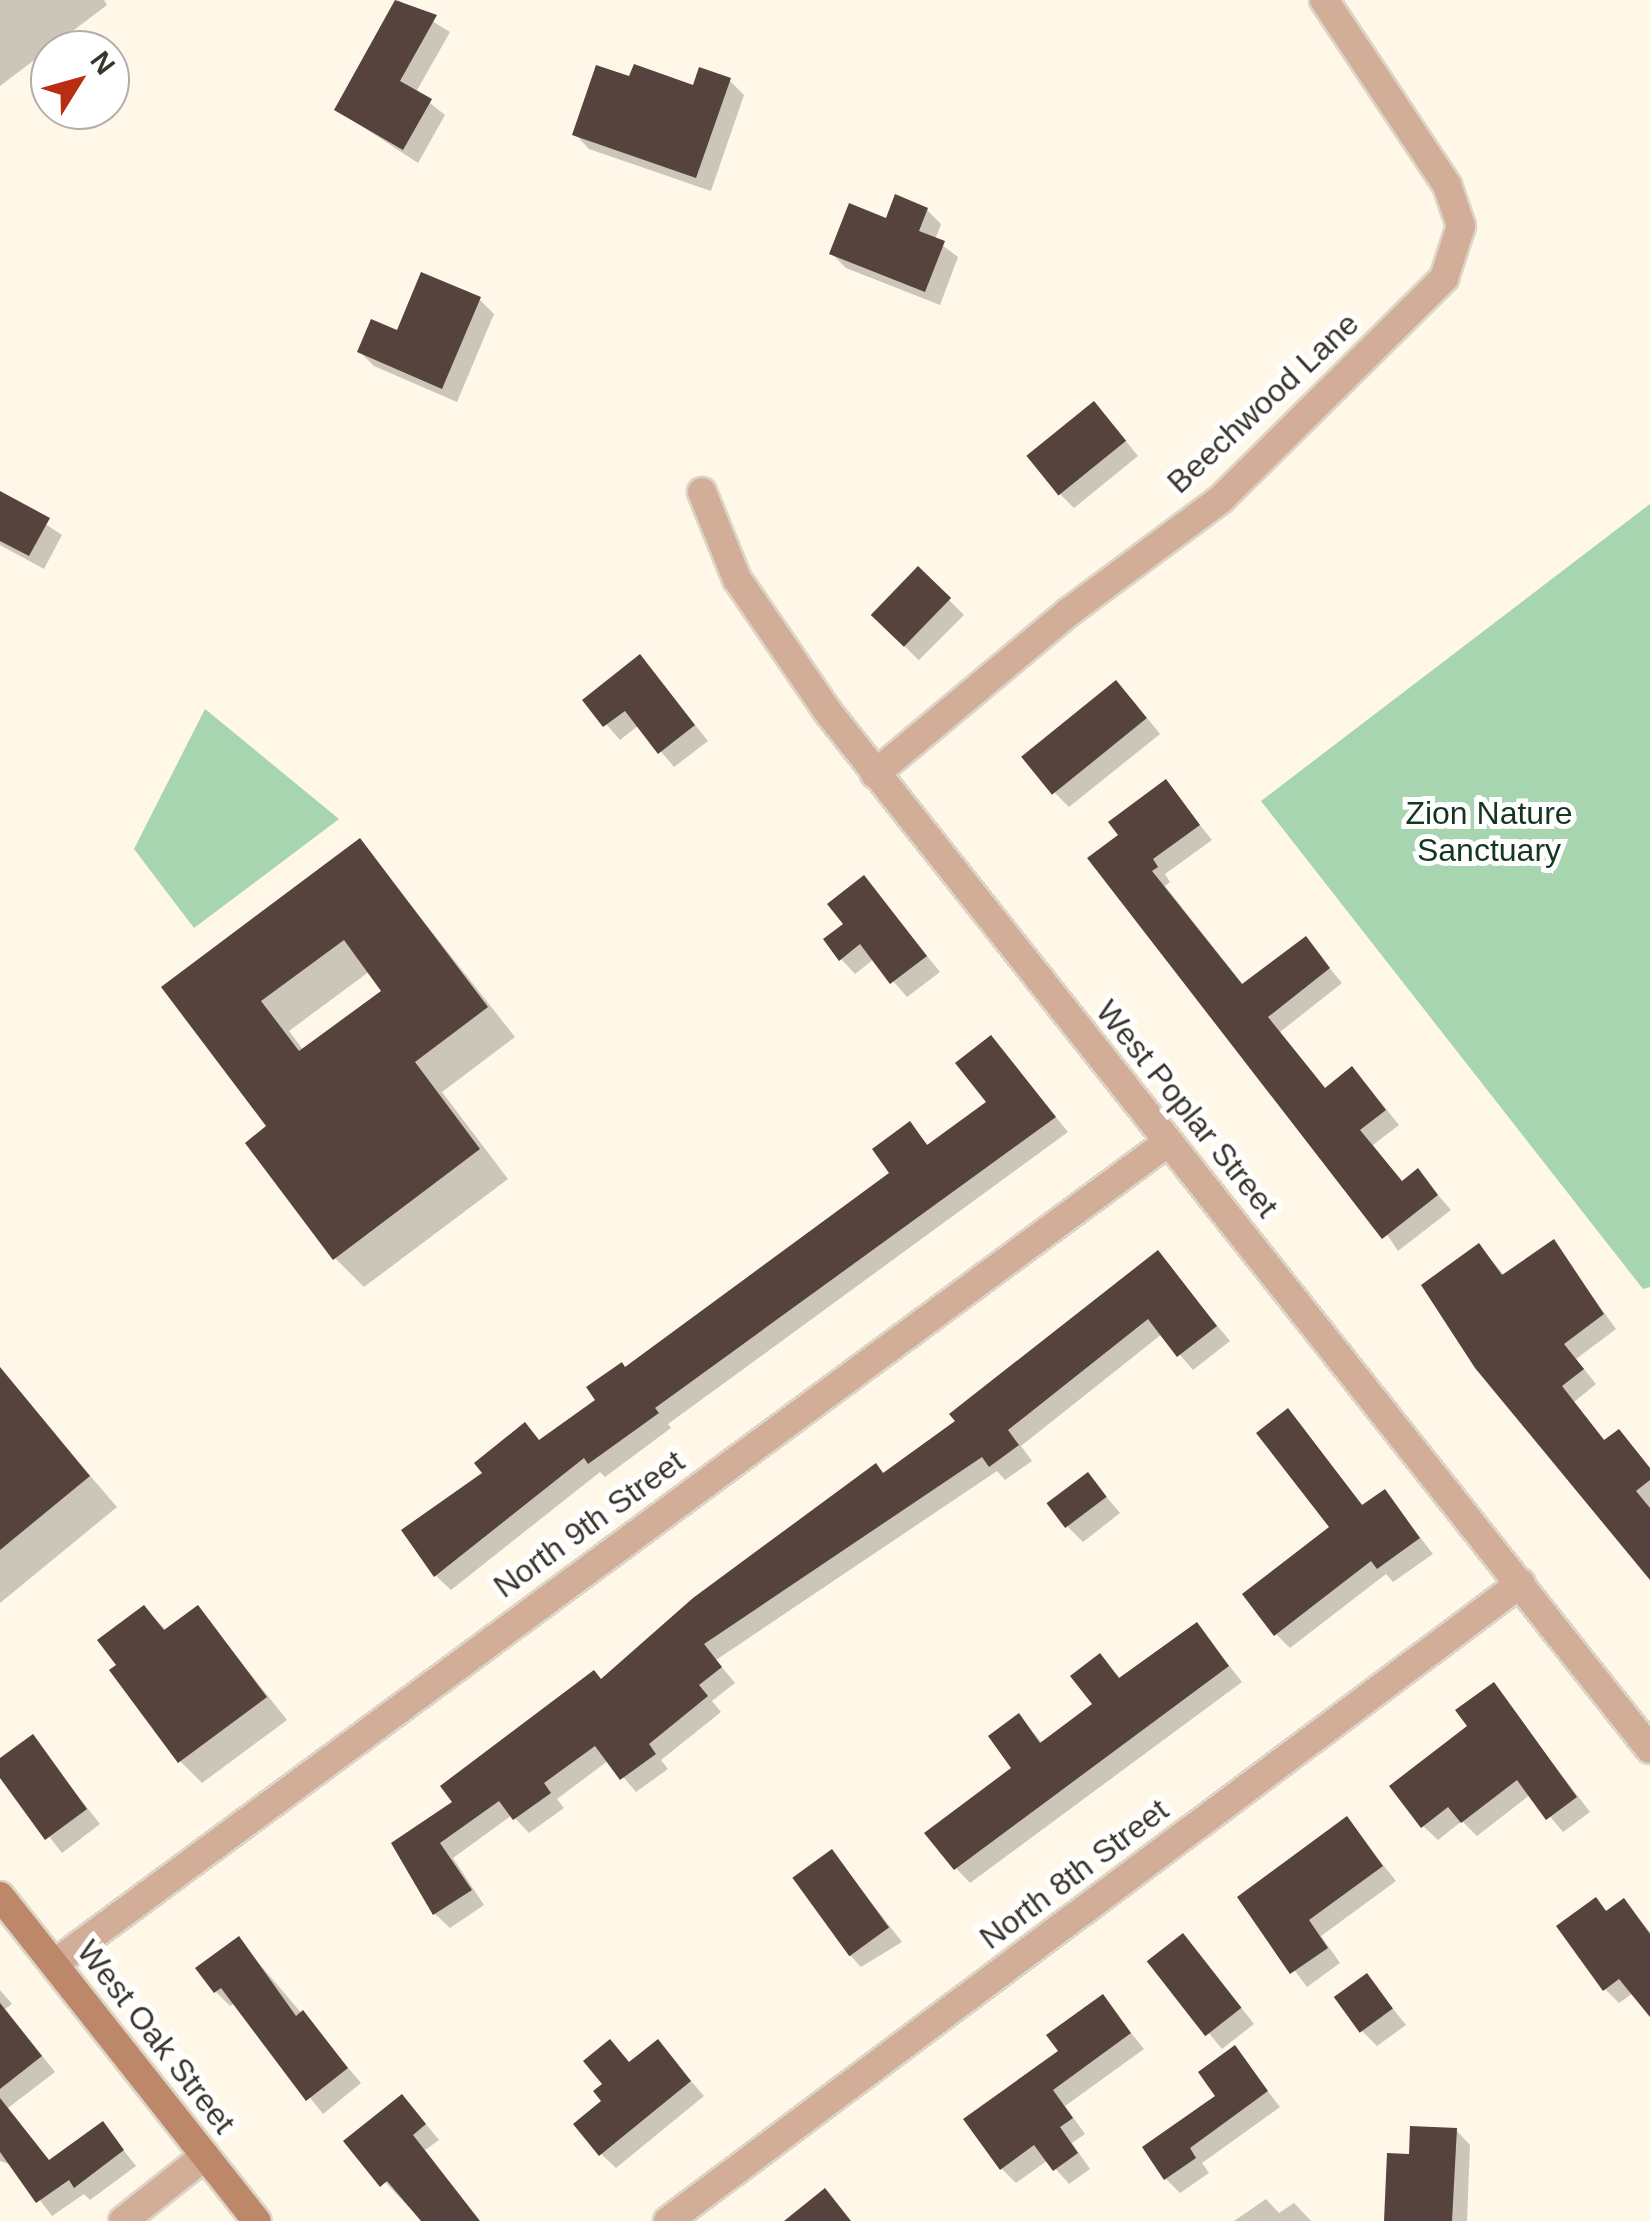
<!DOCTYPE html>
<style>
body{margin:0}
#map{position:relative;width:1650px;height:2221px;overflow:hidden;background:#fff8e8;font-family:Helvetica,sans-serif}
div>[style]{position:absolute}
.green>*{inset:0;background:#a6d5b0}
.shadow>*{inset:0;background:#0003;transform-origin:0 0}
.building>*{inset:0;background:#56433d;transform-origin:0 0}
.roads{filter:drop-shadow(2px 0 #dcd5c7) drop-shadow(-2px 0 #dcd5c7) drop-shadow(0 2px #dcd5c7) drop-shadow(0 -2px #dcd5c7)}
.minor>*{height:28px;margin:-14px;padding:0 14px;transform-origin:14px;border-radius:14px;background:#d2ae99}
.secondary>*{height:28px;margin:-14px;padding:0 14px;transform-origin:14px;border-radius:14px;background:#bd886a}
span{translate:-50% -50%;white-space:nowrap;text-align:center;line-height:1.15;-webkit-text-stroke:10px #fff;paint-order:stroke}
.street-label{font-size:32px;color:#3a362e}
.park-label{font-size:32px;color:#15361f}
.north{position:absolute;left:30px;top:30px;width:100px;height:100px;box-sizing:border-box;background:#fff;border:2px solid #b0afab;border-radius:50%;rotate:53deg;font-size:28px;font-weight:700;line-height:40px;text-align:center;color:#3a362e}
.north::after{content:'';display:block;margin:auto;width:35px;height:45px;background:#b92d12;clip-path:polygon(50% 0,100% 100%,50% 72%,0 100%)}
</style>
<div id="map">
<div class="green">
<i style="clip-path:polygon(1650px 504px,1650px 1287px,1643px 1289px,1261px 801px)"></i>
<i style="clip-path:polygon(205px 709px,339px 819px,194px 928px,134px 849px)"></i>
</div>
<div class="shadow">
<i style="clip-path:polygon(0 0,104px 0,107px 5px,0 86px)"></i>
<i style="clip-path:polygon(398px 0,450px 32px,416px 92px,445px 115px,418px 163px,337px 110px)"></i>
<i style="clip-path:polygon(631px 80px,695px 88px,729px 80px,744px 95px,711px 191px,589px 149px,575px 134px)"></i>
<i style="clip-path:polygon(927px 210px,941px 224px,935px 240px,958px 257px,940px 305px,846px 268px,832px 254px,887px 221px)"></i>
<i style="clip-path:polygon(480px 300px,494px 314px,457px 402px,374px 366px,360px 352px)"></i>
<i style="clip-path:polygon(1108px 419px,1138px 456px,1074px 508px,1060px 494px)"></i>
<i style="clip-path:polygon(0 494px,62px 535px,44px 569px,0 545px)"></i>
<i style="left:918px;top:569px;width:65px;height:64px;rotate:45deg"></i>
<i style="clip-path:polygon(640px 657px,708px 741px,674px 767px,639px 725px,620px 740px,585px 700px)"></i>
<i style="clip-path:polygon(1131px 698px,1160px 734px,1069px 807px,1055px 793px)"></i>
<i style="clip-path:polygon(1166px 783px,1212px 840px,1165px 874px,1170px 882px,1165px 886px,1244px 986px,1306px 940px,1342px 983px,1280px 1032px,1327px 1090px,1352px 1070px,1366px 1084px,1399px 1125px,1373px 1145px,1403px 1183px,1418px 1172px,1451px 1210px,1398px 1251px,1121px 836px)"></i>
<i style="clip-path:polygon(evenodd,360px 841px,515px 1037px,442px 1092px,508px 1179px,364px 1287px,335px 1258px,270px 1127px,165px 988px,360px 841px,370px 971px,384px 992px,304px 1051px,289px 1031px,370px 971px)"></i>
<i style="clip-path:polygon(864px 878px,940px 972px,907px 997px,874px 959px,855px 974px,841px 959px)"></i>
<i style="clip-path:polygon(991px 1038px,1068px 1132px,668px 1424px,671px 1428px,605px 1477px,600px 1472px,451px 1590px,436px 1576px,405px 1531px,485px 1474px,525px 1426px,541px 1442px,598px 1400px,626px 1369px,893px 1174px,909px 1124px,929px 1146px,989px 1103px)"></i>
<i style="clip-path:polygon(1553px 1242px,1616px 1329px,1576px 1359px,1596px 1384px,1574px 1402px,1606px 1442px,1650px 1468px,1650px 1576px,1479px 1246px,1505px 1276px)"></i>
<i style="clip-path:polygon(1157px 1253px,1230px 1341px,1193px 1370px,1162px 1334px,1021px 1446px,1032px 1461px,1005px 1480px,997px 1471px,716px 1660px,735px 1683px,712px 1701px,721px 1712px,661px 1760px,668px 1769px,636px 1792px,609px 1760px,557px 1799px,564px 1808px,529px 1833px,512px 1815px,453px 1858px,484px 1905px,450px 1928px,435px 1914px,394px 1844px,456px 1803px,602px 1681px,959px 1422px)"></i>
<i style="clip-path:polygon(11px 1384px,117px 1507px,0 1603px,0 1393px)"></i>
<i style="clip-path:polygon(1288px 1411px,1364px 1507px,1385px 1492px,1433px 1554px,1393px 1582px,1386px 1574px,1290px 1648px,1276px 1634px,1332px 1528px)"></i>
<i style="clip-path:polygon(1088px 1475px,1120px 1513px,1083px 1542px,1068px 1527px)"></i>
<i style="clip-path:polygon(144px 1608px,167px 1631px,198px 1608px,287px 1720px,202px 1783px,180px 1761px,119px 1665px)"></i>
<i style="clip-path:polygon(1197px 1625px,1242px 1682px,970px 1883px,956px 1868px,1015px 1769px,1019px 1716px,1043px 1744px,1095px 1705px,1100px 1657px,1121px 1679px)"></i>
<i style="clip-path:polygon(1493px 1685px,1590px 1812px,1563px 1832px,1531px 1794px,1477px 1836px,1462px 1821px,1438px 1840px,1423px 1826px)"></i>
<i style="clip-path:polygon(32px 1738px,100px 1824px,62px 1853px,0 1774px,0 1762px)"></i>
<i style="clip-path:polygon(1347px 1820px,1396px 1881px,1321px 1936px,1340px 1963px,1307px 1987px,1240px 1898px)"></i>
<i style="clip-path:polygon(832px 1852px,902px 1942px,861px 1967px,847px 1952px)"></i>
<i style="clip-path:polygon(1596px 1900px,1608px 1913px,1624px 1901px,1650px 1932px,1650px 2013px,1633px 1993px,1619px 2003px,1605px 1989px)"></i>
<i style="clip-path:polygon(239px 1940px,361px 2083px,323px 2114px,235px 2003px,230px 2006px,216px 1992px)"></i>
<i style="clip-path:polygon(1197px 1951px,1254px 2024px,1222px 2049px,1150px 1962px)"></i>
<i style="clip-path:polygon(1367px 1976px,1406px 2025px,1377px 2046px,1362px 2031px)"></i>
<i style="clip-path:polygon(0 1990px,12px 2004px,5px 2009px,55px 2072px,8px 2108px,50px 2162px,103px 2124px,136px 2166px,90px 2200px,84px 2194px,52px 2216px,13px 2165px,0 2161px)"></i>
<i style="clip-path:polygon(1102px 1997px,1144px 2049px,1065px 2106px,1085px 2134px,1072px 2143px,1090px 2169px,1069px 2184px,1048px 2160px,1016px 2183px,1002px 2169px,1062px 2051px)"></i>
<i style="clip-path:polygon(657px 2042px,704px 2096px,616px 2168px,601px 2154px,604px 2102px,630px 2064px)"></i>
<i style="clip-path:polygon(1235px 2049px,1280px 2107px,1202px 2163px,1209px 2173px,1180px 2193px,1166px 2179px,1219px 2096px)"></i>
<i style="clip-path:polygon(416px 2112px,439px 2140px,425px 2150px,479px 2221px,422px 2221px,347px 2142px)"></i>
<i style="clip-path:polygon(1456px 2130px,1470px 2145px,1467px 2221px,1386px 2221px,1411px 2157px)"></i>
<i style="clip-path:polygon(1266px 2199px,1279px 2213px,1294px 2203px,1311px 2221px,1234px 2221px)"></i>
</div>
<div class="building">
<i style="clip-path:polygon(395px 0,437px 15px,400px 81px,432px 99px,403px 150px,334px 110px)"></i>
<i style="clip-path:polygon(634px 64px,693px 85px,699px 67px,731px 78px,696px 178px,572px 135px,596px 65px,629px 76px)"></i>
<i style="clip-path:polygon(895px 194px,928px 208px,919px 231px,945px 241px,925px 292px,829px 254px,849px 203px,886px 218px)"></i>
<i style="clip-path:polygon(421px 272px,481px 297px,442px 389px,357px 352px,371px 319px,397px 330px)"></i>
<i style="left:1094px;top:401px;width:51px;height:87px;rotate:51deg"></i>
<i style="clip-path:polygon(0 491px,50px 518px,29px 556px,0 541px)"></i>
<i style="left:918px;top:566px;width:46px;height:68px;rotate:44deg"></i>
<i style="clip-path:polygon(640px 654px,695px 725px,658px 754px,625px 711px,603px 727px,582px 700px)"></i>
<i style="left:1116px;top:680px;width:49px;height:122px;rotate:51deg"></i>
<i style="clip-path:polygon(1166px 779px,1200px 825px,1153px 859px,1158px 867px,1152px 871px,1242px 984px,1306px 936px,1330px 968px,1268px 1017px,1325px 1088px,1352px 1066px,1386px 1110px,1360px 1130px,1402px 1181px,1418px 1168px,1438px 1195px,1382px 1239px,1087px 858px,1118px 835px,1108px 822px)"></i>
<i style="clip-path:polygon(evenodd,360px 838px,488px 1007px,415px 1062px,480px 1149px,333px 1260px,245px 1143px,266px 1126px,161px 987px,360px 838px,344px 940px,381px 991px,299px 1051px,261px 1001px,344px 940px)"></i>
<i style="clip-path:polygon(864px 875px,927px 956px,890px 984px,860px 944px,839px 961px,823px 939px,843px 924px,827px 904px)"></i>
<i style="clip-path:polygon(991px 1035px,1056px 1117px,655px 1408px,659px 1413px,588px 1464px,584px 1458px,434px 1577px,401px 1530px,482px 1473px,474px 1463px,525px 1422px,539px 1440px,595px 1400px,586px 1387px,622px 1362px,625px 1367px,889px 1173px,872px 1149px,910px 1121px,927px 1145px,986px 1102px,955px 1063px)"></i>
<i style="clip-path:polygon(1554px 1239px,1604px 1314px,1564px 1344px,1584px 1369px,1562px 1386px,1604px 1440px,1619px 1429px,1650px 1468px,1650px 1480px,1636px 1491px,1650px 1508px,1650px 1580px,1475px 1368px,1421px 1285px,1479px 1243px,1502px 1275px)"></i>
<i style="clip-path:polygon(1158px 1250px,1217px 1326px,1177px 1357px,1148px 1319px,1008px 1430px,1019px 1445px,989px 1467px,982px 1457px,704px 1644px,722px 1667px,699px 1685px,708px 1696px,649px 1744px,656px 1754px,620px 1780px,595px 1746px,544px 1783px,551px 1793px,513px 1820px,499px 1801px,440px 1843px,472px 1890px,433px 1915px,391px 1843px,452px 1802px,440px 1786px,594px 1670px,601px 1679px,693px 1598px,876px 1463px,883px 1473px,955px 1421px,949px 1414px)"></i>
<i style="clip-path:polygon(0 1367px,90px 1476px,0 1550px)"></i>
<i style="clip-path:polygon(1288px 1408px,1362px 1505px,1385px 1489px,1420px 1538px,1377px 1569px,1371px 1561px,1274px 1636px,1242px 1594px,1329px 1527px,1256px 1433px)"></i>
<i style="left:1088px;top:1472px;width:31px;height:52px;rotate:53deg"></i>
<i style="clip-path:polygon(144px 1605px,164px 1630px,198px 1605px,267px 1697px,178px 1763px,109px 1670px,116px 1665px,97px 1640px)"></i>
<i style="clip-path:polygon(1197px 1622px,1229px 1666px,954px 1870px,924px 1833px,1011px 1768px,988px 1736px,1019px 1713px,1040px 1743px,1092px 1704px,1070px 1676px,1100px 1653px,1119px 1678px)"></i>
<i style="clip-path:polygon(1494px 1682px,1577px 1797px,1546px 1820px,1517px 1780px,1461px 1823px,1448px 1807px,1421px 1828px,1389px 1786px,1467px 1726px,1455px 1710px)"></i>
<i style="clip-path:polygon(33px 1734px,87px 1809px,45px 1840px,0 1778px,0 1758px)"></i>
<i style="clip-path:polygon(1347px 1816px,1383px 1866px,1309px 1920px,1328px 1948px,1290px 1974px,1237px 1897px)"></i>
<i style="left:832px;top:1849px;width:97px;height:49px;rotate:54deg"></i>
<i style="clip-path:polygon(1596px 1897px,1606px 1911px,1624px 1898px,1650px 1934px,1650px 2017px,1619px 1979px,1603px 1991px,1556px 1926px)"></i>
<i style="left:1183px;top:1933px;width:95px;height:46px;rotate:52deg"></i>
<i style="clip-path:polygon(239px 1936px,296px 2016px,303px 2010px,348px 2068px,306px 2101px,221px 1988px,214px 1993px,195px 1968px)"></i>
<i style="left:1367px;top:1973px;width:44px;height:41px;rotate:54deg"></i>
<i style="clip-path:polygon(1103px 1994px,1131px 2033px,1053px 2090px,1073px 2118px,1060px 2127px,1078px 2153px,1053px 2171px,1034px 2145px,1000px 2170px,963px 2119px,1058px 2051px,1046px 2035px)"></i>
<i style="clip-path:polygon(0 2003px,42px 2056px,0 2089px)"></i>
<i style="clip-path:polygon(610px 2039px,629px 2062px,658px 2039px,691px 2081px,599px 2156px,573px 2124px,601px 2101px,593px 2091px,602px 2084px,583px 2061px)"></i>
<i style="clip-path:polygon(1235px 2045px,1268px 2091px,1190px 2148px,1196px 2158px,1164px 2180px,1142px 2147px,1215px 2096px,1198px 2072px)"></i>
<i style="clip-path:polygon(402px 2094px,426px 2124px,413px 2135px,480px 2221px,421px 2221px,387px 2181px,380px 2187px,343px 2141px)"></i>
<i style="clip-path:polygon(0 2098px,49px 2160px,103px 2121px,124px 2150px,74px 2188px,69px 2180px,36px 2203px,0 2152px)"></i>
<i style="clip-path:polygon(1410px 2126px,1457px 2128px,1452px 2221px,1384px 2221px,1387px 2153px,1409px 2154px)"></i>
<i style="clip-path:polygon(825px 2188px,851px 2221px,784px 2221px)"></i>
</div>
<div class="roads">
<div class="minor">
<i style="left:702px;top:492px;width:94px;rotate:68.1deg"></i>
<i style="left:737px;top:579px;width:161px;rotate:55.6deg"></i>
<i style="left:828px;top:712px;width:1323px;rotate:51.6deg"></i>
<i style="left:875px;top:774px;width:253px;rotate:-39.9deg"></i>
<i style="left:1069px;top:612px;width:189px;rotate:-36.6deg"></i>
<i style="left:1221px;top:499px;width:314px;rotate:-44.7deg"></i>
<i style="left:1444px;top:278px;width:55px;rotate:-71.9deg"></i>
<i style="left:1461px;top:226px;width:43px;rotate:-108.9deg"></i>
<i style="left:1447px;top:185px;width:222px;rotate:-123.6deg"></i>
<i style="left:54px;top:1964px;width:1384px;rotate:-36.42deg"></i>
<i style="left:123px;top:2221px;width:105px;rotate:-38.4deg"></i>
<i style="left:668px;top:2221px;width:1065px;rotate:-36.79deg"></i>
</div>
<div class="secondary">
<i style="left:0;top:1896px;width:414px;rotate:51.7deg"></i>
</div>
</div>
<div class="street-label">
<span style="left:1263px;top:403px;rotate:-43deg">Beechwood Lane</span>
<span style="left:1187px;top:1109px;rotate:51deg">West Poplar Street</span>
<span style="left:589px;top:1524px;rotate:-36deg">North 9th Street</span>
<span style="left:1074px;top:1874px;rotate:-37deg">North 8th Street</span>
<span style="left:156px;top:2037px;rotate:52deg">West Oak Street</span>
</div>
<div class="park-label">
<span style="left:1489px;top:832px">Zion Nature<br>Sanctuary</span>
</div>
<div class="north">N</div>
</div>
